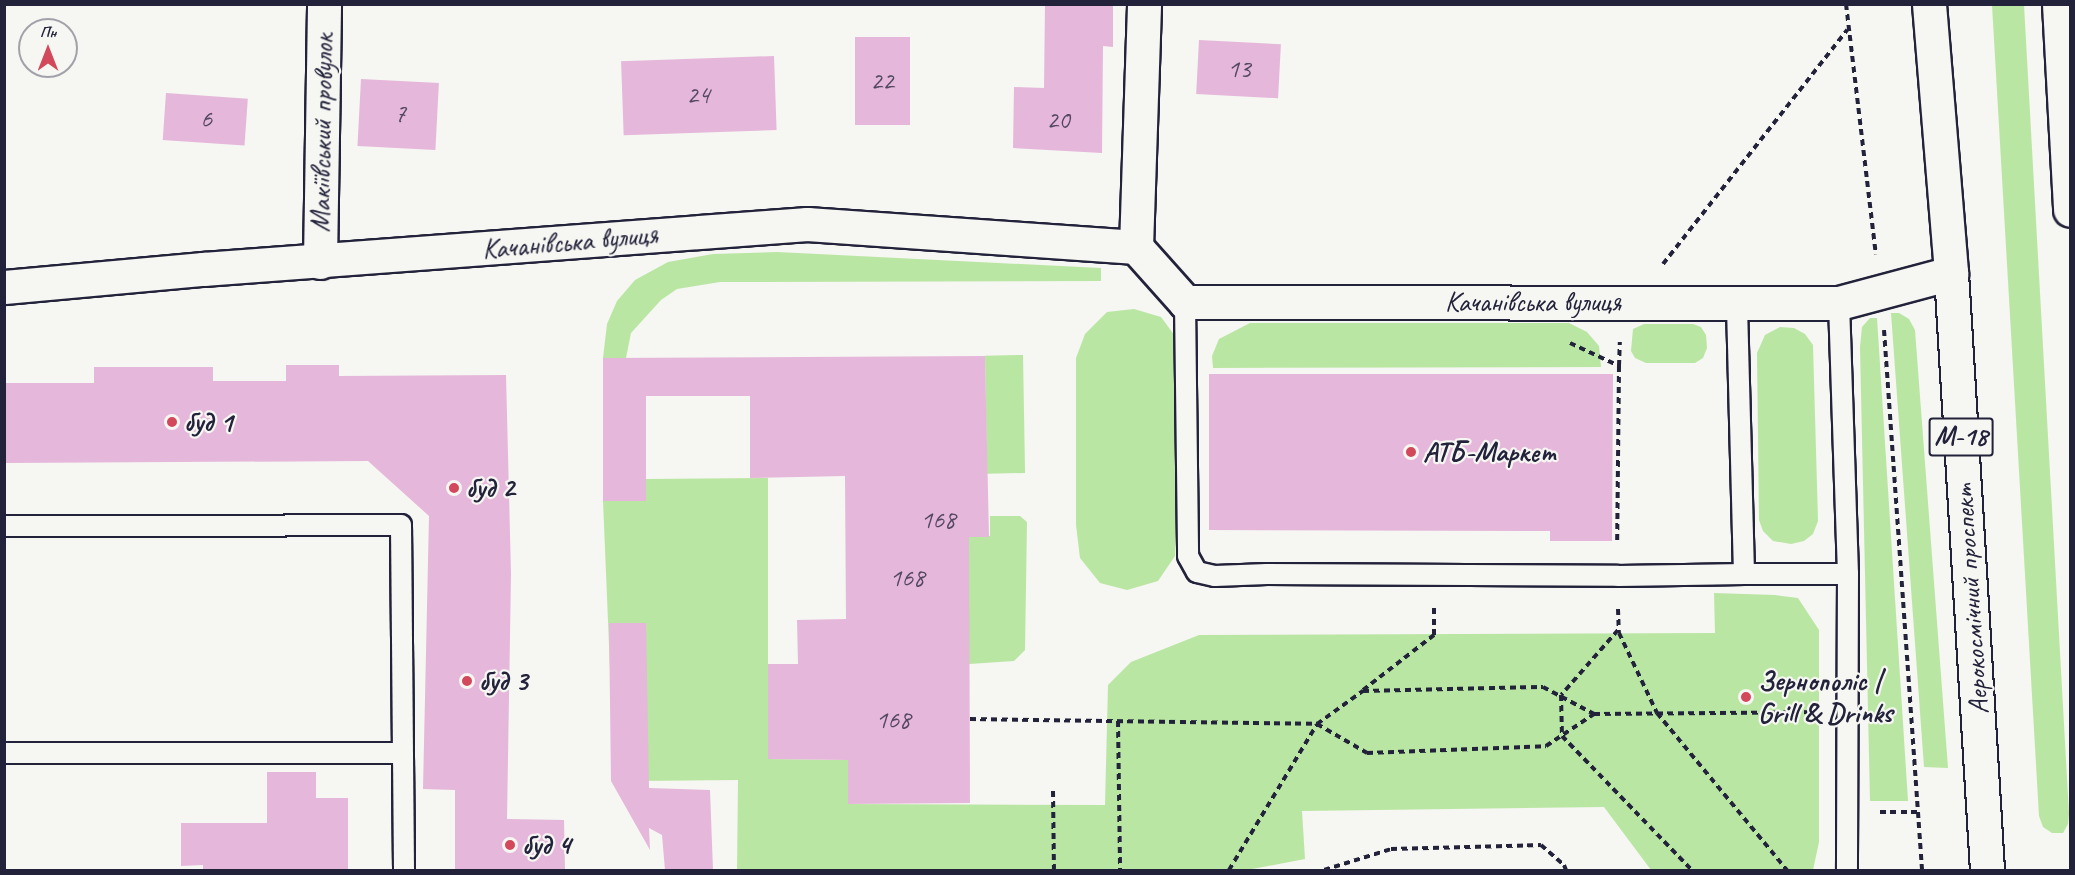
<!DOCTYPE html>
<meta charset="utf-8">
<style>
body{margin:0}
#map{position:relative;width:2075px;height:875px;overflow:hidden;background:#f6f6f2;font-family:Caveat,sans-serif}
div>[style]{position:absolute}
.green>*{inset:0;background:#bae6a3;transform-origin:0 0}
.building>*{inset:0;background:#e5b7da;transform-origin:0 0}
.path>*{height:4px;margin-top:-2px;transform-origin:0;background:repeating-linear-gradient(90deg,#22223b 0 6px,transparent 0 10.5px)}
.roads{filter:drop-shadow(2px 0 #22223b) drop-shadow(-2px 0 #22223b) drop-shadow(0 2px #22223b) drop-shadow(0 -2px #22223b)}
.service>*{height:20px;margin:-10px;padding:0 10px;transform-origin:10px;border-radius:10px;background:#f6f6f2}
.minor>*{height:33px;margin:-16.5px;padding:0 16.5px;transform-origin:16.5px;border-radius:16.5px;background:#f6f6f2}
.primary>*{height:33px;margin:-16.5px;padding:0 16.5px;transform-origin:16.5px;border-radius:16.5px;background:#f6f6f2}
.dots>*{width:16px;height:16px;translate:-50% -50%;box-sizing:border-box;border:3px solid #f6f6f2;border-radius:50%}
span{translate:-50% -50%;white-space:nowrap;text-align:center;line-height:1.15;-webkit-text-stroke:4.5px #f6f6f2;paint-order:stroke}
.number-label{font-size:26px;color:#534763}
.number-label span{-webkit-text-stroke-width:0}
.shield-label span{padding:2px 4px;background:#f6f6f2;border:2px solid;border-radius:4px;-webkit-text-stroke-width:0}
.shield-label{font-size:27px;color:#22223b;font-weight:700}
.street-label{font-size:28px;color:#22223b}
.poi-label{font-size:28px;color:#22223b;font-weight:700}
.left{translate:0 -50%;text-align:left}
.frame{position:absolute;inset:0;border:6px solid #22223b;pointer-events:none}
.north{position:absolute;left:18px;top:18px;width:60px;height:60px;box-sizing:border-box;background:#f6f6f2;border:2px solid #a1a1a9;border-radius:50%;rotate:0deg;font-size:16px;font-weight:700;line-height:24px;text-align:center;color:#22223b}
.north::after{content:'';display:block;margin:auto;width:21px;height:27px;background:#d1495b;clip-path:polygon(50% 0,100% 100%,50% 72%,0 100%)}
</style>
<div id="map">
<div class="green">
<i style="clip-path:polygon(1992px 5px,2024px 5px,2069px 814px,2068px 824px,2063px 833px,2052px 833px,2043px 827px,2039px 816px)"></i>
<i style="clip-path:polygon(777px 252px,1101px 268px,1101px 281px,720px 282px,677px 289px,661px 300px,631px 333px,626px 358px,603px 358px,607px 324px,617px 301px,635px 280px,668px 262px,713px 254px)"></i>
<i style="clip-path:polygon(1134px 309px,1161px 317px,1175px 336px,1179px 374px,1176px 532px,1175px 556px,1158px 581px,1127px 590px,1100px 583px,1080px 558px,1076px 525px,1076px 358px,1085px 334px,1107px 312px)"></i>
<i style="clip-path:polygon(1891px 313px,1899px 313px,1909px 319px,1915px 330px,1948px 768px,1924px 767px)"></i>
<i style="clip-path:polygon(1870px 318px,1877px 318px,1908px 801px,1870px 801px,1860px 347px,1862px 327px)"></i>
<i style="clip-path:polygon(1250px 323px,1569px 323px,1587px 332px,1599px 346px,1601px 367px,1213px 368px,1212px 356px,1219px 339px)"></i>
<i style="clip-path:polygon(1644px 324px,1693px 324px,1701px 327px,1706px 335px,1707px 348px,1703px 358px,1695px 363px,1646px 363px,1635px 358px,1631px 351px,1633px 329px)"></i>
<i style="clip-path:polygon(1780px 327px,1794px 328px,1805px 334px,1813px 345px,1818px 521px,1813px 534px,1804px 541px,1791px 544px,1773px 541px,1763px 531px,1759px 520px,1757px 353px,1765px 335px)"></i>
<i style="left:1023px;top:355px;width:118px;height:38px;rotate:89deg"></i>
<i style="clip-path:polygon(768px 478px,768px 759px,848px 760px,849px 804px,1105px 805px,1108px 685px,1131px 662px,1199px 635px,1715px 633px,1714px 593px,1775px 595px,1798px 598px,1819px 630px,1819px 842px,1813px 870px,1651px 870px,1604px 807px,1302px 811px,1305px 859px,1247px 870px,737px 870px,738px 780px,636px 781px,614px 765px,603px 501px,646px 479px)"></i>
<i style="clip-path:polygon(990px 516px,1020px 516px,1027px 522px,1025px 650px,1014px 661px,969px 664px,969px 537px,990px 536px)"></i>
</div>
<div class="building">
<i style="clip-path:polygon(1045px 4px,1113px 4px,1113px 47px,1103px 46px,1102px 153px,1013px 148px,1014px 87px,1044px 88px)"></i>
<i style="left:855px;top:37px;width:55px;height:88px"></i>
<i style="left:1199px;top:40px;width:82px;height:54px;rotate:3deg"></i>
<i style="left:774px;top:56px;width:74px;height:153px;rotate:88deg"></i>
<i style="left:361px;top:79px;width:78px;height:67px;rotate:3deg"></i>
<i style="left:166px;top:93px;width:82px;height:47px;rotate:4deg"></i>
<i style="clip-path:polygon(985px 356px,989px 537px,969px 537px,970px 803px,848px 804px,848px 760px,768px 759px,768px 664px,798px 664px,797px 620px,846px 619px,845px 476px,750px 478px,750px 396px,646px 396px,646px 501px,603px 501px,603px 358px)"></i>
<i style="clip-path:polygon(286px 365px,339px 365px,339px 376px,506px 375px,511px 574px,507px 819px,564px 820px,565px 870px,455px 870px,455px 790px,423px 789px,429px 516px,368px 461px,4px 463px,4px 383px,94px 383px,94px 367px,213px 367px,213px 381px,286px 381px)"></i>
<i style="clip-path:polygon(1209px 374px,1613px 374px,1612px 541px,1550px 541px,1550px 531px,1209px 530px)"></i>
<i style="clip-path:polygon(609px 623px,646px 623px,649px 788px,710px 790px,713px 870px,665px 870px,662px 835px,649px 828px,650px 850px,611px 781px)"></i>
<i style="clip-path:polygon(267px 772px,316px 772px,316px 798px,348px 798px,348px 870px,203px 870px,203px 865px,181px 866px,181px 823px,267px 823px)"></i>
</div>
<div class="path">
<i style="left:1846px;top:4px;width:252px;rotate:83.2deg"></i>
<i style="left:1663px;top:264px;width:298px;rotate:-51.8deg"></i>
<i style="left:1884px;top:330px;width:541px;rotate:85.97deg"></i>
<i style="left:1570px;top:343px;width:54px;rotate:25.1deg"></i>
<i style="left:1619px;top:366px;width:178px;rotate:90.6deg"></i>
<i style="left:1619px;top:366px;width:24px;rotate:-88deg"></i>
<i style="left:1618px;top:609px;width:24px;rotate:88deg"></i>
<i style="left:1619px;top:633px;width:89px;rotate:64.6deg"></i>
<i style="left:1657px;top:713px;width:204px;rotate:50.4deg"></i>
<i style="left:1618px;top:630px;width:86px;rotate:131.2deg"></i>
<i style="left:1561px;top:695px;width:41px;rotate:88.6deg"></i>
<i style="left:1562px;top:736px;width:187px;rotate:45.9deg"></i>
<i style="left:1363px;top:690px;width:90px;rotate:-37.8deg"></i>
<i style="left:1434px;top:635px;width:28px;rotate:-90deg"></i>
<i style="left:970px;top:719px;width:347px;rotate:0.8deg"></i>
<i style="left:1317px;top:724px;width:57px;rotate:-35.7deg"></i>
<i style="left:1363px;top:691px;width:180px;rotate:-1.3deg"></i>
<i style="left:1543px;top:687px;width:58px;rotate:27.9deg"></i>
<i style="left:1594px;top:714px;width:223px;rotate:-0.5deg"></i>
<i style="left:1118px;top:721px;width:149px;rotate:89.2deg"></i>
<i style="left:1053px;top:791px;width:79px;rotate:89.3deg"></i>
<i style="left:1880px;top:812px;width:38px"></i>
<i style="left:1229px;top:870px;width:170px;rotate:-58.9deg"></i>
<i style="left:1317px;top:724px;width:58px;rotate:30.1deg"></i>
<i style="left:1367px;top:753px;width:179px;rotate:-2.2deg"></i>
<i style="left:1546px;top:746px;width:58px;rotate:-33.7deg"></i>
<i style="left:1324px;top:870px;width:70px;rotate:-17.4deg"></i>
<i style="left:1391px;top:849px;width:150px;rotate:-1.5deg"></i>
<i style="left:1541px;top:845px;width:30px;rotate:41deg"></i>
<i style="left:1564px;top:865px;width:5px;rotate:68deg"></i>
</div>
<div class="roads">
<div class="service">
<i style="left:1185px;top:302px;width:254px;rotate:89.3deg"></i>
<i style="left:1188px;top:556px;width:18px;rotate:61deg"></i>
<i style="left:1197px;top:572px;width:18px;rotate:13deg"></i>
<i style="left:1215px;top:576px;width:52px;rotate:-2.2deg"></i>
<i style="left:1267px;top:574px;width:351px;rotate:0.3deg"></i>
<i style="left:1618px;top:576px;width:126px;rotate:-0.9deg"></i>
<i style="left:1744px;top:574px;width:272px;rotate:-91.5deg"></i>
<i style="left:1839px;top:303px;width:271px;rotate:88.1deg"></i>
<i style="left:1848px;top:574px;width:296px;rotate:90.2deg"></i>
<i style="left:4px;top:526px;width:397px;rotate:-0.1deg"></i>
<i style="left:401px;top:525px;width:345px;rotate:89.5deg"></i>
<i style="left:1744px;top:574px;width:104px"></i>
<i style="left:4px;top:753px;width:397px"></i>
</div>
<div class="minor">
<i style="left:1136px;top:247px;width:74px;rotate:48.3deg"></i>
<i style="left:1185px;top:302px;width:654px;rotate:0.09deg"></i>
<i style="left:1839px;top:303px;width:116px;rotate:-15deg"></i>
<i style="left:320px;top:262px;width:258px;rotate:-89.1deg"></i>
<i style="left:4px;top:287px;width:200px;rotate:-5.2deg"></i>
<i style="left:203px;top:269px;width:606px;rotate:-4.26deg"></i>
<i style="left:807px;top:224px;width:330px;rotate:4deg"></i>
<i style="left:1136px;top:247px;width:243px;rotate:-88.1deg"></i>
</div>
<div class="primary">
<i style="left:1929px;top:4px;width:270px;rotate:85.3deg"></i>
<i style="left:1951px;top:273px;width:598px;rotate:86.55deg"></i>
<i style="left:2059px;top:4px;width:206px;rotate:86.9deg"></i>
</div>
</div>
<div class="dots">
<i style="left:172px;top:422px;background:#d1495b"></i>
<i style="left:1411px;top:452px;background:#d1495b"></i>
<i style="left:454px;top:488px;background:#d1495b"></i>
<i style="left:467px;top:681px;background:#d1495b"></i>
<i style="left:1746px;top:697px;background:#d1495b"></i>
<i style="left:510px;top:845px;background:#d1495b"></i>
</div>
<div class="number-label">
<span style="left:1239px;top:69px">13</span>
<span style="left:882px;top:81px">22</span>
<span style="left:698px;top:95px">24</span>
<span style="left:400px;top:114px">7</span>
<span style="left:206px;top:119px">6</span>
<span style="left:1058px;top:120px">20</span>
<span style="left:938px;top:520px">168</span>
<span style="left:907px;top:578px">168</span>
<span style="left:893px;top:720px">168</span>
</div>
<div class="shield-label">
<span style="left:1961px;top:437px">М-18</span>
</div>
<div class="street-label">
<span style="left:322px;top:133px;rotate:-89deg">Макіївський провулок</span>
<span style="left:570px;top:242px;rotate:-5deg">Качанівська вулиця</span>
<span style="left:1533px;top:302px">Качанівська вулиця</span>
<span style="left:1971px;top:599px;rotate:-94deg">Аерокосмічний проспект</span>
</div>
<div class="poi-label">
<span class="left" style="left:184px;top:422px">буд 1</span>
<span class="left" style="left:1423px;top:452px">АТБ-Маркет</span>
<span class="left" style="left:466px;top:488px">буд 2</span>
<span class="left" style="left:479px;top:681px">буд 3</span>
<span class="left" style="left:1758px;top:697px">Зернополіс |<br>Grill &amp; Drinks</span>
<span class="left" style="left:522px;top:845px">буд 4</span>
</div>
<div class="frame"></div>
<div class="north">Пн</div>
</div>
